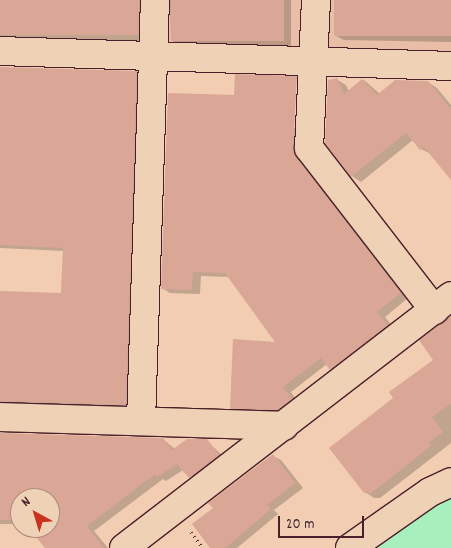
<!DOCTYPE html>
<style>
body{margin:0}
#map{position:relative;width:451px;height:548px;overflow:hidden;background:#f2cdb2;font-family:Dekko,sans-serif}
div>[style]{position:absolute}
.built>*{inset:0;background:#e8bea6}
.green>*{inset:0;background:#a7f0be}
.shadow>*{inset:0;background:#0003;transform-origin:0 0}
.building>*{inset:0;background:#daa695;transform-origin:0 0}
.path>*{height:3px;margin-top:-1.5px;transform-origin:0;background:repeating-linear-gradient(90deg,#4a1f2b 0 1px,transparent 0 5px)}
.roads{filter:drop-shadow(1px 0 #4a1f2b) drop-shadow(-1px 0 #4a1f2b) drop-shadow(0 1px #4a1f2b) drop-shadow(0 -1px #4a1f2b)}
.minor>*{height:28px;margin:-14px;padding:0 14px;transform-origin:14px;border-radius:14px;background:#efd1b5}
span{translate:-50% -50%;white-space:nowrap;text-align:center;line-height:1.15;-webkit-text-stroke:5px #efd1b5;paint-order:stroke}
.north{position:absolute;left:10px;top:488px;width:50px;height:50px;box-sizing:border-box;background:#efd1b5;border:1px solid #ad8a7e;border-radius:50%;rotate:321deg;font-size:14px;font-weight:700;line-height:20px;text-align:center;color:#4a1f2b}
.north::after{content:'';display:block;margin:auto;width:18px;height:22px;background:#c8321e;clip-path:polygon(50% 0,100% 100%,50% 72%,0 100%)}
.scale{position:absolute;left:278px;top:516px;width:86px;height:22px;box-sizing:border-box;border:2px solid #4a1f2b;border-top:0;padding-left:6px;font-size:15px;line-height:18px;white-space:nowrap;color:#4a1f2b;-webkit-text-stroke:4px #efd1b5;paint-order:stroke}
</style>
<div id="map">
<div class="built">
<i style="clip-path:polygon(163px 0,310px 0,300px 51px,166px 48px)"></i>
<i style="clip-path:polygon(324px 0,451px 0,451px 55px,328px 53px,322px 47px)"></i>
</div>
<div class="green">
<i style="clip-path:polygon(451px 496px,451px 548px,370px 548px,408px 520px)"></i>
</div>
<div class="shadow">
<i style="left:0;top:0;width:150px;height:43px"></i>
<i style="clip-path:polygon(170px 0,291px 0,291px 49px,179px 45px,171px 40px)"></i>
<i style="clip-path:polygon(335px 0,451px 0,451px 42px,344px 40px,334px 35px)"></i>
<i style="clip-path:polygon(0 68px,137px 72px,145px 77px,134px 410px,0 411px,0 293px,62px 294px,64px 251px,0 248px)"></i>
<i style="clip-path:polygon(336px 79px,346px 85px,349px 91px,364px 80px,380px 94px,428px 82px,437px 88px,451px 105px,451px 178px,431px 154px,421px 149px,413px 140px,361px 182px,352px 176px)"></i>
<i style="clip-path:polygon(294px 128px,302px 132px,408px 298px,385px 317px,395px 330px,339px 373px,327px 364px,291px 392px,299px 404px,286px 414px,240px 413px,232px 408px,278px 343px,230px 277px,201px 276px,200px 294px,170px 293px,162px 288px)"></i>
<i style="clip-path:polygon(451px 316px,451px 443px,380px 498px,374px 498px,365px 492px,395px 398px,435px 360px)"></i>
<i style="clip-path:polygon(0 434px,163px 439px,175px 449px,206px 440px,227px 460px,198px 482px,183px 470px,166px 481px,163px 479px,94px 531px,108px 548px,47px 548px,30px 528px,50px 528px,50px 498px,20px 498px,20px 524px,0 524px)"></i>
<i style="clip-path:polygon(273px 456px,281px 460px,303px 488px,274px 510px,278px 514px,237px 548px,212px 548px,215px 508px)"></i>
</div>
<div class="building">
<i style="left:0;top:0;width:139px;height:35px"></i>
<i style="left:171px;top:0;width:113px;height:41px"></i>
<i style="left:334px;top:0;width:117px;height:36px"></i>
<i style="clip-path:polygon(0 67px,137px 71px,126px 405px,0 401px,0 291px,61px 293px,63px 248px,0 245px)"></i>
<i style="clip-path:polygon(235px 74px,297px 76px,293px 147px,296px 157px,401px 293px,377px 312px,388px 325px,330px 370px,321px 358px,283px 387px,292px 399px,277px 410px,230px 409px,233px 339px,275px 342px,225px 273px,193px 272px,192px 290px,161px 289px,168px 93px,234px 95px)"></i>
<i style="clip-path:polygon(337px 78px,344px 94px,362px 79px,377px 95px,395px 80px,428px 81px,451px 109px,451px 180px,424px 147px,420px 150px,406px 133px,351px 177px,325px 143px,328px 80px)"></i>
<i style="clip-path:polygon(451px 316px,451px 404px,432px 417px,443px 432px,429px 443px,431px 446px,370px 494px,367px 491px,364px 493px,329px 448px,393px 398px,389px 392px,433px 360px,419px 340px)"></i>
<i style="clip-path:polygon(0 433px,163px 438px,172px 450px,187px 439px,207px 439px,219px 455px,189px 478px,177px 464px,157px 477px,155px 474px,87px 526px,104px 548px,45px 548px,29px 528px,50px 528px,50px 498px,20px 498px,20px 520px,0 520px)"></i>
<i style="clip-path:polygon(273px 454px,295px 483px,267px 505px,271px 509px,236px 539px,225px 548px,210px 548px,192px 524px,213px 508px,208px 503px)"></i>
</div>
<div class="path">
<i style="left:191px;top:532px;width:20px;rotate:53deg"></i>
</div>
<div class="roads">
<div class="minor">
<i style="left:316px;top:0;width:148px;rotate:92.7deg"></i>
<i style="left:309px;top:148px;width:205px;rotate:52.3deg"></i>
<i style="left:0;top:51px;width:451px;rotate:1.9deg"></i>
<i style="left:0;top:417px;width:284px;rotate:1.8deg"></i>
<i style="left:141px;top:421px;width:421px;rotate:-88.1deg"></i>
<i style="left:124px;top:548px;width:413px;rotate:-37.6deg"></i>
<i style="left:350px;top:548px;width:98px;rotate:-35deg"></i>
<i style="left:430px;top:492px;width:23px;rotate:-25deg"></i>
</div>
</div>
<div class="north">N</div>
<div class="scale">20 m</div>
</div>
